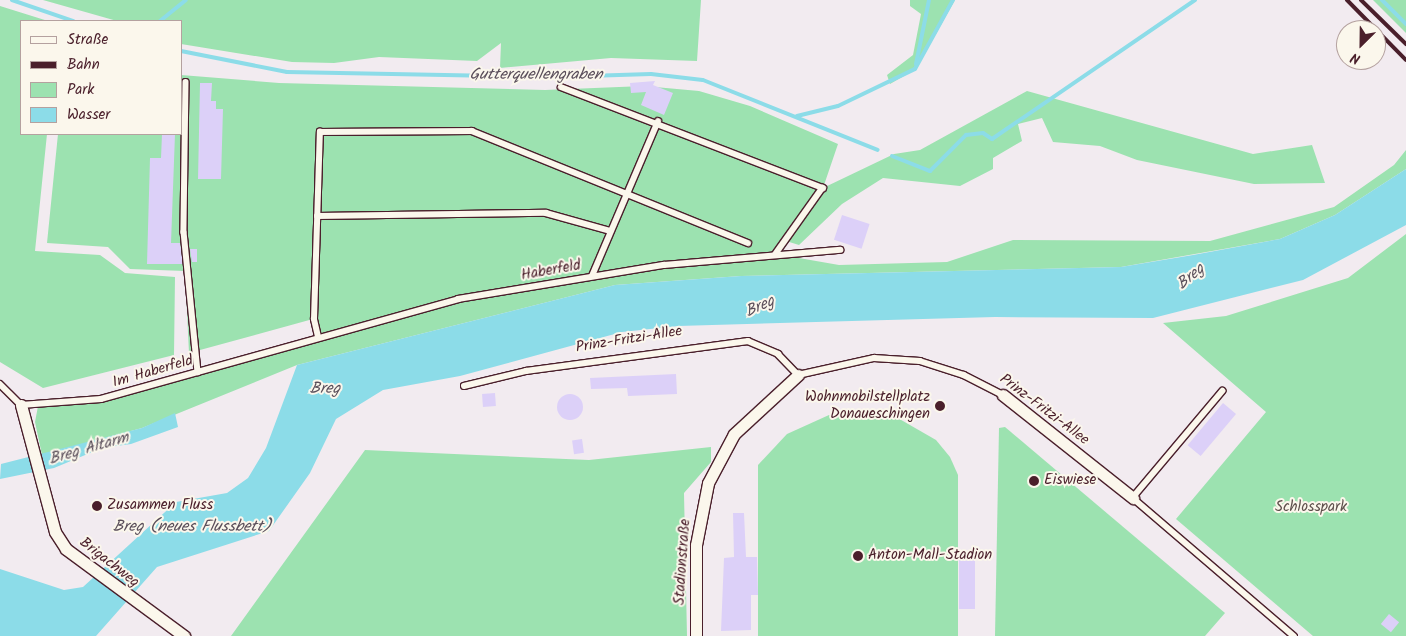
<!DOCTYPE html>
<meta charset="utf-8">
<style>
body{margin:0}
#map{position:relative;width:1406px;height:636px;overflow:hidden;background:#f2ebf0;font-family:Kalam,sans-serif}
div>[style]{position:absolute}
.green>*{inset:0;background:#9ce2b0}
.water>*{inset:0;background:#8cdce8}
.stream>*{height:4px;margin:-2px;padding:0 2px;transform-origin:2px;border-radius:2px;background:#8cdce8}
.building>*{inset:0;background:#dcd0f8;transform-origin:0 0}
.round{border-radius:50%}
.roads{filter:drop-shadow(1px 0 #4a1f2b) drop-shadow(-1px 0 #4a1f2b) drop-shadow(0 1px #4a1f2b) drop-shadow(0 -1px #4a1f2b)}
.service>*{height:5.5px;margin:-2.75px;padding:0 2.75px;transform-origin:2.75px;border-radius:2.75px;background:#fbf7ec}
.minor>*{height:11px;margin:-5.5px;padding:0 5.5px;transform-origin:5.5px;border-radius:5.5px;background:#fbf7ec}
.rail>*{height:4px;margin:-2px;padding:0 2px;transform-origin:2px;border-radius:2px;background:#4a1f2b}
.dots>*{width:14px;height:14px;translate:-50% -50%;box-sizing:border-box;border:2px solid #fbf7ec;border-radius:50%}
span{translate:-50% -50%;white-space:nowrap;text-align:center;line-height:1.15;-webkit-text-stroke:4px #fbf7ec;paint-order:stroke}
.street-label{font-size:15px;color:#4a1f2b}
.poi-label{font-size:15px;color:#4a1f2b}
.right{translate:-100% -50%;text-align:right}
.left{translate:0 -50%;text-align:left}
.park-label{font-size:15px;color:#5e504c}
.water-label{font-size:16px;color:#5a4e5a;font-style:italic}
.legend{position:absolute;left:20px;top:20px;width:162px;height:115px;box-sizing:border-box;background:#fbf7ec;border:1px solid #b4a19f;margin:0;padding:6px 9px;list-style:none;font-size:15px;color:#4a1f2b}
.legend li{display:flex;align-items:center;gap:10px;height:25px}
.legend b{width:25px;border:1px solid #b4a19f}
.north{position:absolute;left:1336px;top:20px;width:50px;height:50px;box-sizing:border-box;background:#fbf7ec;border:1px solid #b4a19f;border-radius:50%;rotate:203deg;font-size:14px;font-weight:700;line-height:20px;text-align:center;color:#4a1f2b}
.north::after{content:'';display:block;margin:auto;width:18px;height:22px;background:#4a1f2b;clip-path:polygon(50% 0,100% 100%,50% 72%,0 100%)}
</style>
<div id="map">
<div class="green">
<i style="clip-path:polygon(43px 0,701px 0,697px 61px,611px 58px,500px 68px,501px 43px,477px 61px,379px 57px,334px 63px,292px 62px,181px 44px,181px 21px,117px 21px)"></i>
<i style="clip-path:polygon(910px 0,955px 0,916px 69px,890px 84px,887px 75px,913px 55px,921px 14px,910px 6px)"></i>
<i style="clip-path:polygon(1373px 0,1406px 0,1406px 33px)"></i>
<i style="clip-path:polygon(0 6px,48px 21px,21px 21px,21px 134px,47px 134px,35px 251px,100px 255px,125px 273px,175px 277px,174px 355px,43px 388px,0 362px)"></i>
<i style="clip-path:polygon(181px 75px,279px 83px,545px 90px,644px 86px,699px 91px,750px 106px,838px 144px,823px 188px,894px 154px,920px 150px,1027px 91px,1253px 154px,1312px 145px,1325px 183px,1254px 184px,1137px 160px,1100px 146px,1053px 142px,1042px 118px,1018px 124px,1022px 141px,993px 158px,993px 169px,960px 186px,883px 178px,842px 204px,799px 245px,786px 241px,776px 254px,839px 265px,947px 262px,1013px 240px,1210px 241px,1334px 207px,1394px 165px,1406px 150px,1406px 169px,1335px 215px,1280px 239px,1121px 267px,741px 276px,615px 285px,297px 365px,142px 428px,42px 455px,35px 422px,39px 401px,101px 399px,318px 337px,313px 319px,189px 353px,185px 271px,130px 269px,108px 247px,47px 243px,58px 134px,181px 134px)"></i>
<i style="clip-path:polygon(1406px 234px,1406px 636px,1313px 636px,1176px 519px,1266px 412px,1163px 323px,1226px 316px,1348px 278px)"></i>
<i style="clip-path:polygon(851px 412px,896px 417px,936px 440px,950px 457px,958px 475px,958px 636px,758px 636px,758px 465px,787px 434px,829px 415px)"></i>
<i style="clip-path:polygon(1005px 427px,1225px 613px,1205px 636px,995px 636px,999px 428px)"></i>
<i style="clip-path:polygon(711px 447px,711px 462px,684px 493px,687px 636px,231px 636px,365px 450px,589px 460px)"></i>
</div>
<div class="water">
<i style="clip-path:polygon(1406px 169px,1406px 225px,1303px 280px,1153px 318px,995px 317px,678px 326px,622px 332px,460px 376px,383px 390px,336px 419px,310px 473px,269px 531px,157px 567px,96px 636px,0 636px,0 569px,64px 590px,83px 587px,176px 502px,227px 493px,248px 478px,266px 448px,297px 365px,615px 285px,741px 276px,1121px 267px,1193px 255px,1280px 239px,1335px 215px)"></i>
<i style="clip-path:polygon(175px 413px,178px 427px,131px 444px,102px 448px,54px 468px,0 479px,1px 464px,142px 428px)"></i>
</div>
<div class="stream">
<i style="left:12px;top:0;width:65px;rotate:19deg"></i>
<i style="left:1382px;top:0;width:34px;rotate:45deg"></i>
<i style="left:160px;top:21px;width:33px;rotate:-39deg"></i>
<i style="left:181px;top:51px;width:108px;rotate:11.2deg"></i>
<i style="left:287px;top:72px;width:268px;rotate:1.1deg"></i>
<i style="left:555px;top:77px;width:96px;rotate:-1.8deg"></i>
<i style="left:651px;top:74px;width:52px;rotate:6.6deg"></i>
<i style="left:703px;top:80px;width:188px;rotate:21.8deg"></i>
<i style="left:916px;top:64px;width:65px;rotate:-78.5deg"></i>
<i style="left:797px;top:116px;width:42px;rotate:-13.7deg"></i>
<i style="left:838px;top:106px;width:85px;rotate:-25.7deg"></i>
<i style="left:915px;top:69px;width:79px;rotate:-61.2deg"></i>
<i style="left:892px;top:156px;width:41px;rotate:21.5deg"></i>
<i style="left:930px;top:171px;width:51px;rotate:-45deg"></i>
<i style="left:966px;top:135px;width:17px;rotate:-7deg"></i>
<i style="left:983px;top:133px;width:11px;rotate:34deg"></i>
<i style="left:992px;top:139px;width:246px;rotate:-34.4deg"></i>
</div>
<div class="building">
<i style="clip-path:polygon(655px 81px,653px 85px,673px 93px,664px 115px,641px 105px,646px 92px,631px 93px,630px 83px)"></i>
<i style="clip-path:polygon(200px 83px,212px 83px,211px 101px,216px 101px,216px 109px,223px 109px,221px 179px,198px 179px)"></i>
<i style="clip-path:polygon(162px 134px,175px 134px,171px 243px,180px 243px,183px 264px,147px 264px,150px 158px,161px 158px)"></i>
<i style="left:842px;top:215px;width:29px;height:26px;rotate:18deg"></i>
<i style="clip-path:polygon(190px 249px,197px 249px,197px 262px,192px 262px)"></i>
<i style="clip-path:polygon(676px 374px,677px 394px,628px 396px,627px 388px,591px 389px,590px 378px)"></i>
<i style="left:495px;top:393px;width:13px;height:13px;rotate:86deg"></i>
<i class="round" style="left:557px;top:394px;width:26px;height:26px"></i>
<i style="left:1223px;top:403px;width:17px;height:55px;rotate:40deg"></i>
<i style="left:582px;top:439px;width:14px;height:10px;rotate:82deg"></i>
<i style="clip-path:polygon(733px 513px,744px 513px,746px 557px,757px 557px,758px 595px,751px 595px,751px 630px,721px 631px,724px 558px,734px 557px)"></i>
<i style="left:959px;top:560px;width:16px;height:49px"></i>
<i style="left:1389px;top:614px;width:13px;height:13px;rotate:39deg"></i>
</div>
<div class="roads">
<div class="service">
<i style="left:186px;top:82px;width:150px;rotate:90.8deg"></i>
<i style="left:184px;top:232px;width:141px;rotate:84.3deg"></i>
<i style="left:561px;top:87px;width:281px;rotate:21.1deg"></i>
<i style="left:823px;top:188px;width:81px;rotate:125.5deg"></i>
<i style="left:317px;top:216px;width:229px;rotate:-0.8deg"></i>
<i style="left:546px;top:213px;width:67px;rotate:15.5deg"></i>
<i style="left:592px;top:276px;width:168px;rotate:-66.9deg"></i>
<i style="left:318px;top:337px;width:18px;rotate:-103deg"></i>
<i style="left:314px;top:319px;width:187px;rotate:-88.2deg"></i>
<i style="left:320px;top:132px;width:152px;rotate:-0.4deg"></i>
<i style="left:472px;top:131px;width:298px;rotate:22.1deg"></i>
<i style="left:0;top:384px;width:30px;rotate:45deg"></i>
<i style="left:21px;top:405px;width:80px;rotate:-4.3deg"></i>
<i style="left:101px;top:399px;width:371px;rotate:-15.6deg"></i>
<i style="left:458px;top:299px;width:209px;rotate:-9.4deg"></i>
<i style="left:664px;top:265px;width:177px;rotate:-4.9deg"></i>
<i style="left:464px;top:386px;width:64px;rotate:-13.6deg"></i>
<i style="left:526px;top:371px;width:224px;rotate:-7.7deg"></i>
<i style="left:748px;top:341px;width:33px;rotate:23deg"></i>
<i style="left:778px;top:354px;width:29px;rotate:46deg"></i>
<i style="left:798px;top:375px;width:78px;rotate:-12.6deg"></i>
<i style="left:874px;top:358px;width:46px;rotate:3.7deg"></i>
<i style="left:920px;top:361px;width:46px;rotate:17.7deg"></i>
<i style="left:964px;top:375px;width:44px;rotate:27.1deg"></i>
<i style="left:1223px;top:391px;width:140px;rotate:130.1deg"></i>
<i style="left:1133px;top:498px;width:212px;rotate:40.6deg"></i>
</div>
<div class="minor">
<i style="left:1003px;top:395px;width:166px;rotate:38.4deg"></i>
<i style="left:21px;top:405px;width:131px;rotate:75deg"></i>
<i style="left:55px;top:532px;width:20px;rotate:57deg"></i>
<i style="left:66px;top:549px;width:147px;rotate:36.4deg"></i>
<i style="left:696px;top:636px;width:91px;rotate:-90deg"></i>
<i style="left:696px;top:545px;width:63px;rotate:-79deg"></i>
<i style="left:708px;top:483px;width:55px;rotate:-62deg"></i>
<i style="left:734px;top:434px;width:87px;rotate:-42.7deg"></i>
</div>
</div>
<div class="rail">
<i style="left:1347px;top:0;width:84px;rotate:45.5deg"></i>
<i style="left:1361px;top:0;width:63px;rotate:44.4deg"></i>
</div>
<div class="dots">
<i style="left:940px;top:406px;background:#4a1f2b"></i>
<i style="left:1034px;top:481px;background:#4a1f2b"></i>
<i style="left:97px;top:506px;background:#4a1f2b"></i>
<i style="left:858px;top:556px;background:#4a1f2b"></i>
</div>
<div class="street-label">
<span style="left:551px;top:271px;rotate:-10deg">Haberfeld</span>
<span style="left:629px;top:340px;rotate:-9deg">Prinz-Fritzi-Allee</span>
<span style="left:153px;top:372px;rotate:-16deg">Im Haberfeld</span>
<span style="left:1044px;top:410px;rotate:37deg">Prinz-Fritzi-Allee</span>
<span style="left:683px;top:562px;rotate:-86deg">Stadionstraße</span>
<span style="left:109px;top:563px;rotate:38deg">Brigachweg</span>
</div>
<div class="poi-label">
<span class="right" style="left:930px;top:406px">Wohnmobilstellplatz<br>Donaueschingen</span>
<span class="left" style="left:1044px;top:481px">Eiswiese</span>
<span class="left" style="left:107px;top:506px">Zusammen Fluss</span>
<span class="left" style="left:868px;top:556px">Anton-Mall-Stadion</span>
</div>
<div class="park-label">
<span style="left:1311px;top:508px">Schlosspark</span>
</div>
<div class="water-label">
<span style="left:536px;top:75px">Gutterquellengraben</span>
<span style="left:1191px;top:277px;rotate:-40deg">Breg</span>
<span style="left:760px;top:307px;rotate:-25deg">Breg</span>
<span style="left:325px;top:389px">Breg</span>
<span style="left:89px;top:449px;rotate:-16deg">Breg Altarm</span>
<span style="left:192px;top:527px">Breg (neues Flussbett)</span>
</div>
<ul class="legend">
<li><b style="height:6px;background:#fbf7ec"></b>Straße</li>
<li><b style="height:6px;background:#4a1f2b"></b>Bahn</li>
<li><b style="height:14px;background:#9ce2b0"></b>Park</li>
<li><b style="height:14px;background:#8cdce8"></b>Wasser</li>
</ul>
<div class="north">N</div>
</div>
